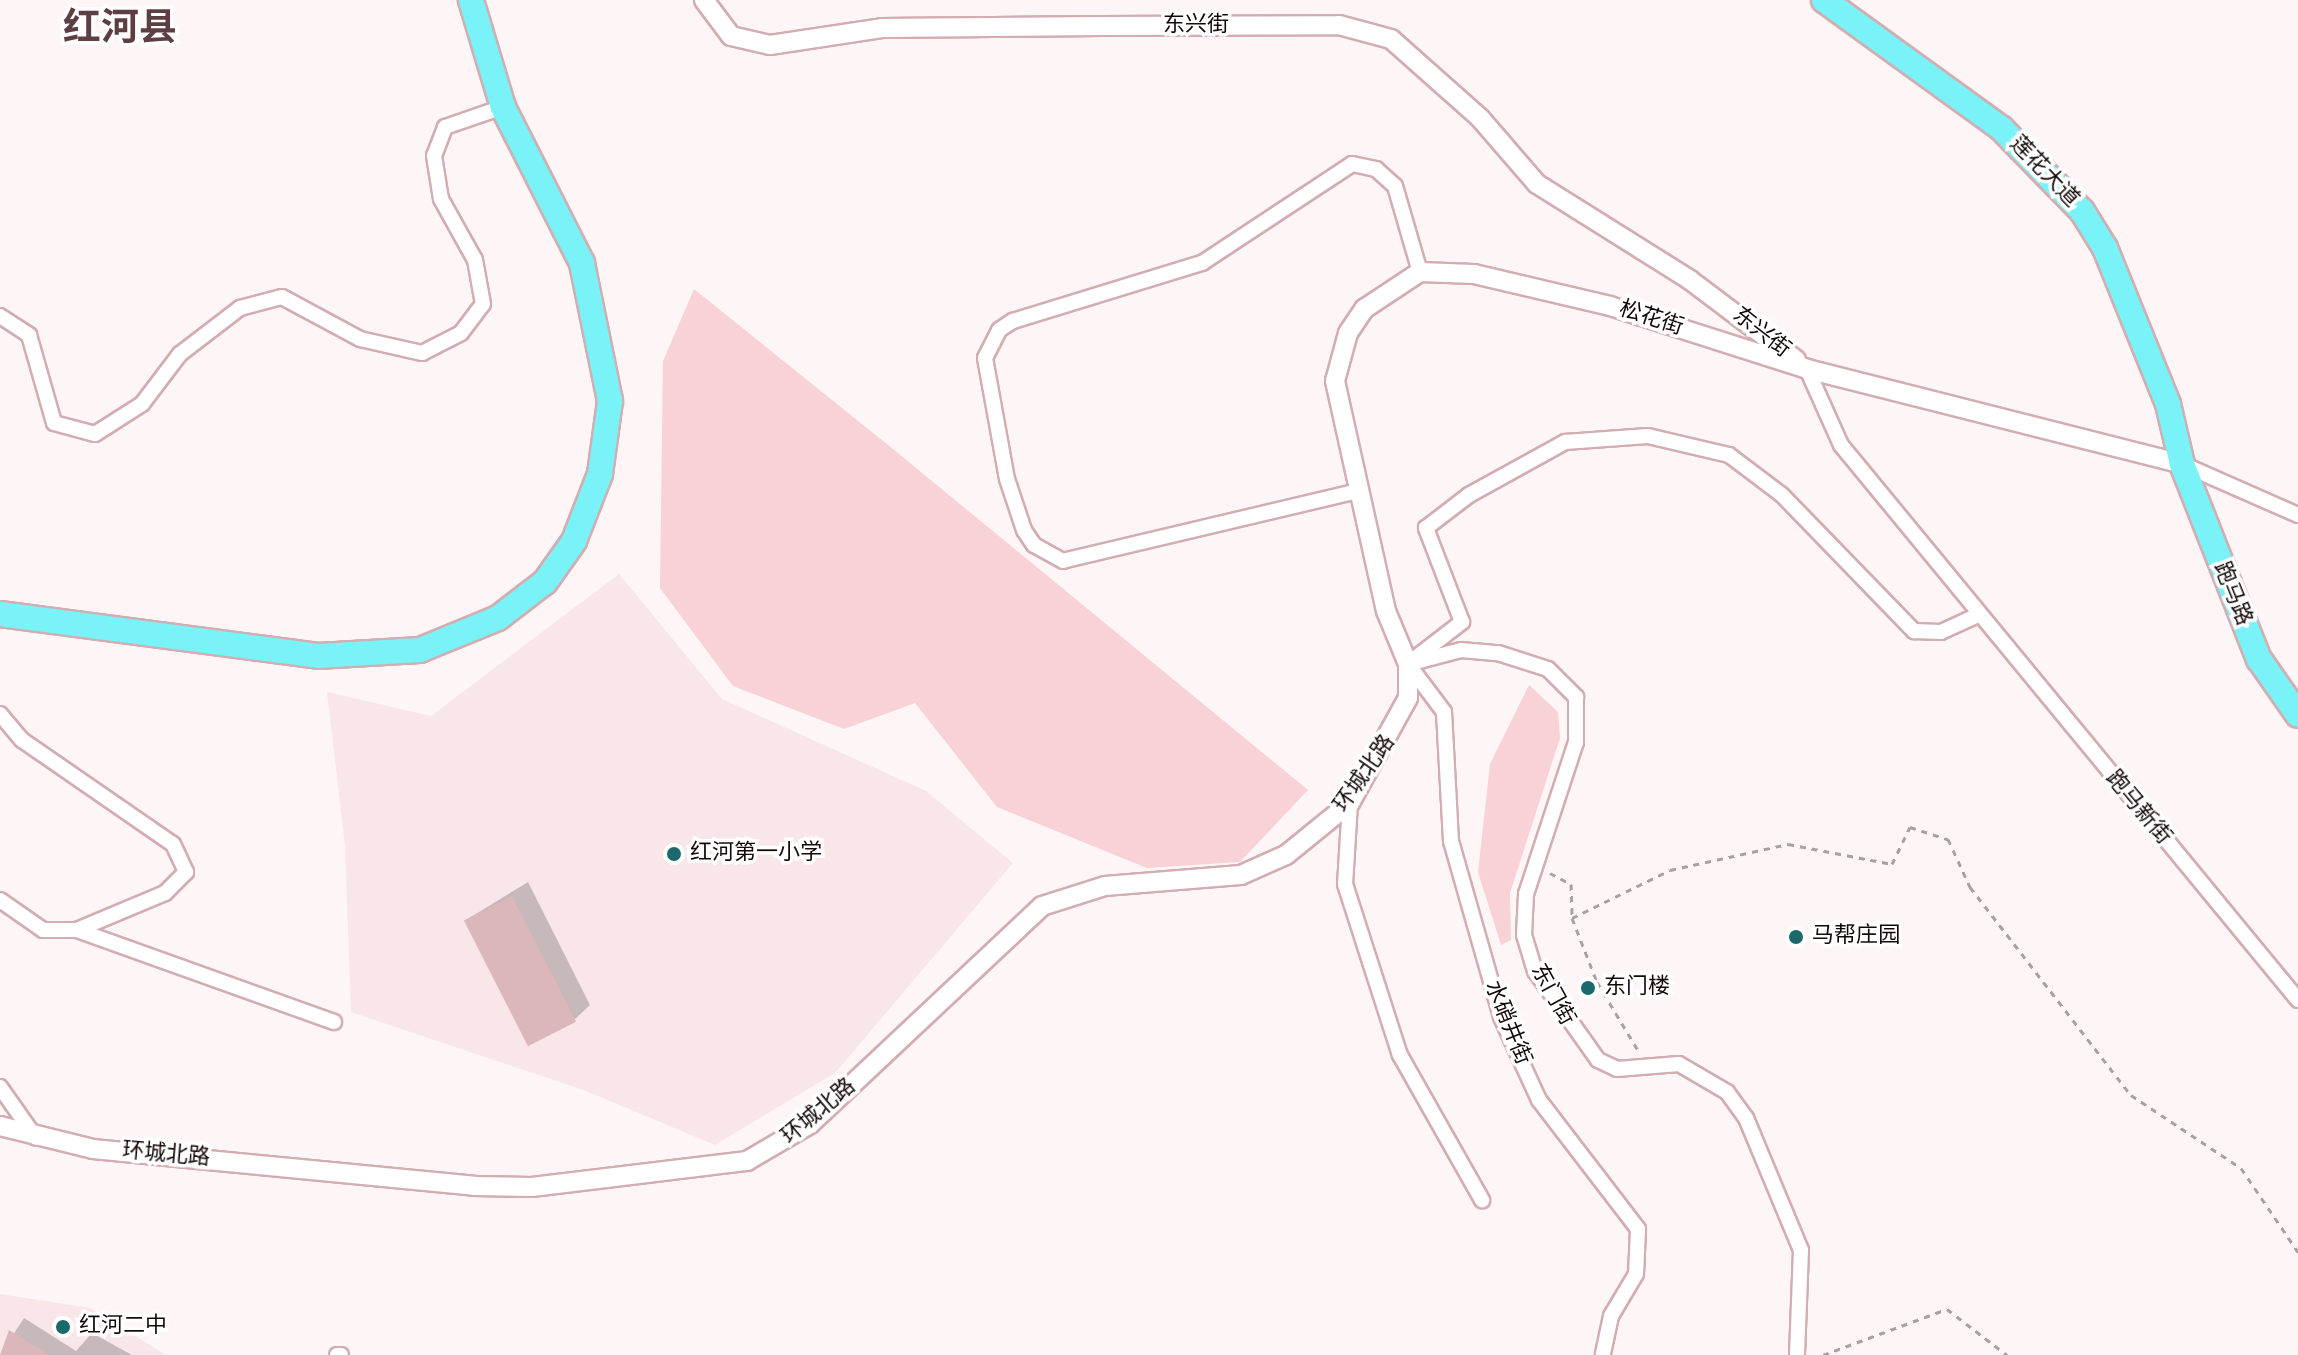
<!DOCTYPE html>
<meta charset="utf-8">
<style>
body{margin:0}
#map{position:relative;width:2298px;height:1355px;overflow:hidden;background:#fef5f6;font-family:Overpass,"Noto Sans SC",sans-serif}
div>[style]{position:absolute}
.built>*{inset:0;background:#f9e6e8}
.green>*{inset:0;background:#f8d2d6}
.shadow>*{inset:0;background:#0003}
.building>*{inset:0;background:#dbb6ba;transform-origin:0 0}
.path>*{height:3px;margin-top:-1.5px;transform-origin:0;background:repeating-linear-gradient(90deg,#aaa0a1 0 6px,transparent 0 12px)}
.roads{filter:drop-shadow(2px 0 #d2adb1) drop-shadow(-2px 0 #d2adb1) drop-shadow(0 2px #d2adb1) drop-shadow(0 -2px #d2adb1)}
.minor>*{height:14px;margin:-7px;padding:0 7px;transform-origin:7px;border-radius:7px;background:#fff}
.tertiary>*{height:18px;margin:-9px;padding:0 9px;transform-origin:9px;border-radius:9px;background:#fff}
.primary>*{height:24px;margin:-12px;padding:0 12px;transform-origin:12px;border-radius:12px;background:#79f3f8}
.dots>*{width:22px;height:22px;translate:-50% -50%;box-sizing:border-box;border:4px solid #fff;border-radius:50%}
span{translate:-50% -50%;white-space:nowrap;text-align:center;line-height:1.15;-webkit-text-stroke:7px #fff;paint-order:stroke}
.street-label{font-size:22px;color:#140809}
.poi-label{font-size:22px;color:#140809}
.left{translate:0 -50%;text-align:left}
.town-label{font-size:38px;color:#5d3e42;font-weight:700}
</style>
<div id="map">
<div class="built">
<i style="clip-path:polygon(619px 574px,722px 699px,926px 791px,1013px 863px,835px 1073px,715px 1145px,586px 1091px,351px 1012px,345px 845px,327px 692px,431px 716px)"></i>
<i style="clip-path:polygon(0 1294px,90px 1308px,166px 1355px,0 1355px)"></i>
</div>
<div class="green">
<i style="clip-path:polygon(694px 289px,893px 449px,1308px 790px,1240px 862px,1147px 868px,997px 807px,915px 703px,844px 729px,733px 686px,660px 588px,663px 361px)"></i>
<i style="clip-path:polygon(1529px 685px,1558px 712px,1560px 738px,1510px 893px,1511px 940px,1501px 945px,1478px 872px,1490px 764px)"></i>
</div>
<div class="shadow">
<i style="clip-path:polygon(528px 882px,590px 1005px,574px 1020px,466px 920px)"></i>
<i style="clip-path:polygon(24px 1318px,76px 1351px,92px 1333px,132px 1355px,0 1355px)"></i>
</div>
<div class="building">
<i style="left:512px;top:896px;width:141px;height:54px;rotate:63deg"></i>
<i style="clip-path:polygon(9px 1330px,49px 1355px,0 1355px)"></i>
</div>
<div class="path">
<i style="left:1550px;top:873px;width:24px;rotate:28deg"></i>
<i style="left:1571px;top:884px;width:34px;rotate:88deg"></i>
<i style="left:1572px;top:918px;width:69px;rotate:68.7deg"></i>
<i style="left:1597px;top:982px;width:82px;rotate:59deg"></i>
<i style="left:1572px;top:918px;width:109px;rotate:-26.1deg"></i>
<i style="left:1670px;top:870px;width:121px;rotate:-12.4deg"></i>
<i style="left:1788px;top:844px;width:106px;rotate:10.9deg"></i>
<i style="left:1892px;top:864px;width:41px;rotate:-64.1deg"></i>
<i style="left:1910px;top:827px;width:40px;rotate:18deg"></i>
<i style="left:1948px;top:839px;width:53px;rotate:65.4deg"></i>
<i style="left:1970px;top:887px;width:263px;rotate:52.3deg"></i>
<i style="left:2131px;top:1095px;width:132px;rotate:33.6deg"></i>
<i style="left:2241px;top:1168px;width:102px;rotate:55.8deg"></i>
<i style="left:1823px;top:1355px;width:132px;rotate:-20.4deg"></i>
<i style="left:1947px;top:1309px;width:76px;rotate:37.5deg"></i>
</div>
<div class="roads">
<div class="minor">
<i style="left:0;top:316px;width:35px;rotate:33deg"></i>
<i style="left:29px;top:335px;width:91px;rotate:74.1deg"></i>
<i style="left:54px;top:423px;width:42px;rotate:15deg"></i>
<i style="left:95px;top:434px;width:56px;rotate:-32.6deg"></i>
<i style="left:142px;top:404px;width:63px;rotate:-52.8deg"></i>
<i style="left:180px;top:354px;width:76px;rotate:-37.5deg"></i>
<i style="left:240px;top:308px;width:43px;rotate:-14.7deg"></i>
<i style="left:282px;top:297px;width:89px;rotate:28.3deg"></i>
<i style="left:360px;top:339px;width:64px;rotate:12.7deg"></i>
<i style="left:422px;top:353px;width:44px;rotate:-27.1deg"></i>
<i style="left:461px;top:333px;width:36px;rotate:-53deg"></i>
<i style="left:483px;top:304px;width:45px;rotate:-100.3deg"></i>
<i style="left:475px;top:260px;width:70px;rotate:-119.1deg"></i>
<i style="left:441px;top:199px;width:44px;rotate:-99.2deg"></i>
<i style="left:434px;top:156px;width:31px;rotate:-69deg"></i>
<i style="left:445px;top:127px;width:61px;rotate:-19deg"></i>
<i style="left:1807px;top:369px;width:83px;rotate:65.9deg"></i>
<i style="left:1841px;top:445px;width:719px;rotate:50.53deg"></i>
<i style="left:2182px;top:464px;width:127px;rotate:23.7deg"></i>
<i style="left:1358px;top:491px;width:303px;rotate:166.7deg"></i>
<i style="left:1063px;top:561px;width:33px;rotate:-151deg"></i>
<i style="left:1034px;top:545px;width:18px;rotate:-124deg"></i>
<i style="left:1024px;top:530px;width:54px;rotate:-108.4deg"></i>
<i style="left:1007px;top:479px;width:123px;rotate:-100.3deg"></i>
<i style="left:985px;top:358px;width:31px;rotate:-63deg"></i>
<i style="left:999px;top:330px;width:17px;rotate:-33deg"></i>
<i style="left:1013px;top:321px;width:198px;rotate:-17.1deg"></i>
<i style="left:1202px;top:263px;width:180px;rotate:-33.4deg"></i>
<i style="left:1352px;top:164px;width:25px;rotate:12deg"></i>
<i style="left:1376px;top:169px;width:25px;rotate:42deg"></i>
<i style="left:1395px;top:186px;width:90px;rotate:73.8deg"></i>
<i style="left:1414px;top:659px;width:61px;rotate:-37.6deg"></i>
<i style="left:1462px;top:622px;width:101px;rotate:-111deg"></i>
<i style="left:1426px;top:528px;width:54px;rotate:-37.5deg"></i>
<i style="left:1469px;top:495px;width:110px;rotate:-28.9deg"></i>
<i style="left:1565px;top:442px;width:83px;rotate:-4.1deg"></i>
<i style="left:1648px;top:436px;width:83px;rotate:13.2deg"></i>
<i style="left:1729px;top:455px;width:66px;rotate:37deg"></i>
<i style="left:1782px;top:495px;width:190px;rotate:45.9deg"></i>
<i style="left:1914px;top:631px;width:27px;rotate:2deg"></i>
<i style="left:1941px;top:632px;width:41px;rotate:-24.7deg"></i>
<i style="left:1408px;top:664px;width:55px;rotate:-14.8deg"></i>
<i style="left:1461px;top:650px;width:37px;rotate:5deg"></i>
<i style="left:1498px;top:653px;width:52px;rotate:17.7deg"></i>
<i style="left:1548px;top:669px;width:40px;rotate:45deg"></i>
<i style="left:1576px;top:697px;width:45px;rotate:90deg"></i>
<i style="left:1576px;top:742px;width:160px;rotate:108.2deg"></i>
<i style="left:1526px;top:894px;width:41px;rotate:92.8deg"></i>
<i style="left:1524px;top:935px;width:38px;rotate:73deg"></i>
<i style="left:1535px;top:971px;width:109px;rotate:54.7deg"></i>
<i style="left:1598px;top:1060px;width:21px;rotate:25deg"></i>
<i style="left:1617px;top:1069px;width:62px;rotate:-4.6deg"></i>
<i style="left:1679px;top:1064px;width:56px;rotate:30.3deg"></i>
<i style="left:1727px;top:1092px;width:32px;rotate:54deg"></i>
<i style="left:1746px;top:1118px;width:143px;rotate:67.4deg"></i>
<i style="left:1801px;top:1250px;width:105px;rotate:92.2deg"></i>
<i style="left:1408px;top:664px;width:60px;rotate:53.1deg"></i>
<i style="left:1444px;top:712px;width:129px;rotate:86.9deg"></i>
<i style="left:1451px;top:841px;width:183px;rotate:74.1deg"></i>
<i style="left:1501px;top:1017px;width:91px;rotate:65.4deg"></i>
<i style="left:1539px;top:1100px;width:163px;rotate:52.5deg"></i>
<i style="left:1638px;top:1229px;width:45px;rotate:92.5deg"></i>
<i style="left:1636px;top:1274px;width:49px;rotate:120.8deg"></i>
<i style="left:1611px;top:1316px;width:40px;rotate:102deg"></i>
<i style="left:0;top:714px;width:34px;rotate:50deg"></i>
<i style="left:22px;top:740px;width:183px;rotate:34.6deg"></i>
<i style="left:173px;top:844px;width:31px;rotate:65deg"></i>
<i style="left:186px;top:872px;width:30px;rotate:135deg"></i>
<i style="left:165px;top:893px;width:95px;rotate:157.2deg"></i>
<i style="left:77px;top:930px;width:34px;rotate:180deg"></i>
<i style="left:43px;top:930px;width:52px;rotate:-145.1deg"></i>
<i style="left:1350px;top:803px;width:81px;rotate:93.5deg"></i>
<i style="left:1345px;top:884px;width:180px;rotate:72.2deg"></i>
<i style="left:1400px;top:1055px;width:167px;rotate:60.5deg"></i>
<i style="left:77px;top:930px;width:273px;rotate:19.7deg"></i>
<i style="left:0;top:1087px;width:62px;rotate:54.8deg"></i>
<i style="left:337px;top:1355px;width:4px"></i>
</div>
<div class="tertiary">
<i style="left:704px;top:0;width:45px;rotate:53.1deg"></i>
<i style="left:731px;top:36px;width:40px;rotate:13deg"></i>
<i style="left:770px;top:45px;width:113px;rotate:-8.6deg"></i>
<i style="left:882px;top:28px;width:220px;rotate:-0.5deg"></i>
<i style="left:1102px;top:26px;width:237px;rotate:-0.2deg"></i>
<i style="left:1339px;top:25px;width:54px;rotate:15.1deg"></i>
<i style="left:1391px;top:39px;width:119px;rotate:41.6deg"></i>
<i style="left:1480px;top:118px;width:87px;rotate:49.2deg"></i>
<i style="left:1537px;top:184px;width:181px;rotate:32.1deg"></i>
<i style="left:1690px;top:280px;width:133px;rotate:37deg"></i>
<i style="left:0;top:1126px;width:96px;rotate:13.9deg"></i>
<i style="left:93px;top:1149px;width:383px;rotate:5.5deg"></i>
<i style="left:474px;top:1186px;width:58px;rotate:1deg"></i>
<i style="left:532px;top:1187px;width:217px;rotate:-6.9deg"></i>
<i style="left:747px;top:1161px;width:73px;rotate:-30.4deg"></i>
<i style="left:810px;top:1124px;width:318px;rotate:-43.2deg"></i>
<i style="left:1042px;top:906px;width:66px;rotate:-17.6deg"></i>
<i style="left:1105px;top:886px;width:136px;rotate:-4.6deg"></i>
<i style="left:1241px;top:875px;width:49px;rotate:-24deg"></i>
<i style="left:1286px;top:855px;width:82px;rotate:-39.1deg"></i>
<i style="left:1350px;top:803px;width:120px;rotate:-61.1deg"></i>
<i style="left:1408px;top:698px;width:34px;rotate:-90deg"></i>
<i style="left:1408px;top:664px;width:57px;rotate:-112.5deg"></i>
<i style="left:1386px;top:611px;width:236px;rotate:-102.5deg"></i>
<i style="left:1335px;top:381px;width:50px;rotate:-74.8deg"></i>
<i style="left:1348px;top:333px;width:29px;rotate:-56deg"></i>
<i style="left:1364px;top:309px;width:67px;rotate:-33.5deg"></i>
<i style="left:1420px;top:272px;width:54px;rotate:2.1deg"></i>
<i style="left:1474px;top:274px;width:140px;rotate:13.2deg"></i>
<i style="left:1610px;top:306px;width:207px;rotate:17.7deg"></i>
<i style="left:1807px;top:369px;width:387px;rotate:14.2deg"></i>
</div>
<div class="primary">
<i style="left:1824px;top:0;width:218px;rotate:35.9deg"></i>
<i style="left:2001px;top:128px;width:116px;rotate:45.7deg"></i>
<i style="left:2082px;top:211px;width:44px;rotate:58.1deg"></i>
<i style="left:2105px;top:248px;width:168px;rotate:68deg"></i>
<i style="left:2168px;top:404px;width:62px;rotate:76.9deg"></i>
<i style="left:2182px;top:464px;width:210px;rotate:68.5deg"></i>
<i style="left:2259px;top:659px;width:68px;rotate:55.1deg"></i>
<i style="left:0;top:614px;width:321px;rotate:7.5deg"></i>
<i style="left:318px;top:656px;width:102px;rotate:-3.4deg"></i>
<i style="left:420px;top:650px;width:84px;rotate:-22.3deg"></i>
<i style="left:498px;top:618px;width:59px;rotate:-37.5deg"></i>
<i style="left:545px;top:582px;width:50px;rotate:-54.7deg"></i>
<i style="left:574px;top:541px;width:72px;rotate:-68.8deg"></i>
<i style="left:600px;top:474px;width:74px;rotate:-82.2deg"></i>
<i style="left:610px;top:401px;width:141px;rotate:-101.5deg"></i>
<i style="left:582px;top:263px;width:175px;rotate:-116.9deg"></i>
<i style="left:503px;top:107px;width:112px;rotate:-106.7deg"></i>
</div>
</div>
<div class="dots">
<i style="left:674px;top:854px;background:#1b696c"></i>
<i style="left:1796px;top:937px;background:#1b696c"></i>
<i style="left:1588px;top:988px;background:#1b696c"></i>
<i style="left:63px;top:1327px;background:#1b696c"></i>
</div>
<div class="street-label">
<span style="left:1196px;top:26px">东兴街</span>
<span style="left:2044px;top:172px;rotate:46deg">莲花大道</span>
<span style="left:1651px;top:319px;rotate:18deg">松花街</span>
<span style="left:1761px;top:333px;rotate:38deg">东兴街</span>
<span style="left:2232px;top:594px;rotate:68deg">跑马路</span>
<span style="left:1365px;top:774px;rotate:-55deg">环城北路</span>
<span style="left:2138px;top:808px;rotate:50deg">跑马新街</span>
<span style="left:1552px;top:995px;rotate:61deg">东门街</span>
<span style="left:1507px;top:1023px;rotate:68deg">水硝井街</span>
<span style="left:819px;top:1112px;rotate:-40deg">环城北路</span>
<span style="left:166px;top:1155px;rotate:5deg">环城北路</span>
</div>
<div class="poi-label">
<span class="left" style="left:690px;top:854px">红河第一小学</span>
<span class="left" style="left:1812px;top:937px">马帮庄园</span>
<span class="left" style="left:1604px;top:988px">东门楼</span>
<span class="left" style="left:79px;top:1327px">红河二中</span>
</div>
<div class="town-label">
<span style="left:120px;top:31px">红河县</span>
</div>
</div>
